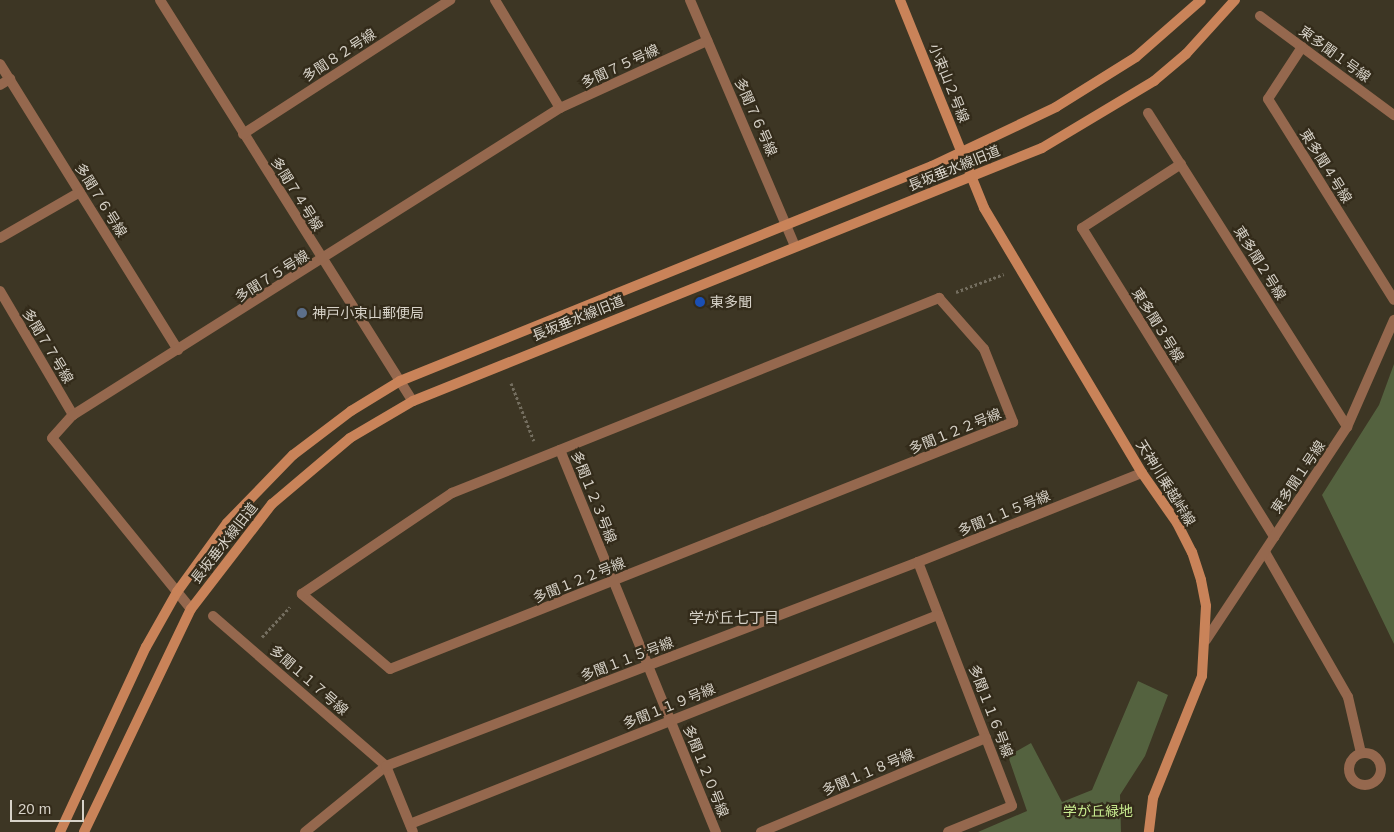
<!DOCTYPE html>
<meta charset="utf-8">
<style>
body{margin:0}
#map{position:relative;width:1394px;height:832px;overflow:hidden;background:#3d3624;font-family:Helvetica,"Noto Sans JP",sans-serif}
div>[style]{position:absolute}
.green>*{inset:0;background:#54623f}
.path>*{height:3px;margin-top:-1.5px;transform-origin:0;background:repeating-linear-gradient(90deg,#746e5f 0 2.5px,transparent 0 5px)}
.street>*{height:10px;margin:-5px;padding:0 5px;transform-origin:5px;border-radius:5px;background:#95684e}
.street>.ring{margin:-5px;padding:0;box-sizing:content-box;background:none;border:10px solid #95684e;border-radius:50%}
.secondary>*{height:10px;margin:-5px;padding:0 5px;transform-origin:5px;border-radius:5px;background:#c98359}
.dots>*{width:14px;height:14px;translate:-50% -50%;box-sizing:border-box;border:2px solid #332b1a;border-radius:50%}
span{translate:-50% -50%;white-space:nowrap;text-align:center;line-height:1.15;-webkit-text-stroke:4.5px #332b1a;paint-order:stroke}
.street-label{font-size:14px;color:#d7d2c8}
.poi-label{font-size:14px;color:#d7d2c8}
.left{translate:0 -50%;text-align:left}
.park-label{font-size:14px;color:#c8eb8f}
.neighbourhood-label{font-size:15px;color:#d7d2c8}
.scale{position:absolute;left:10px;top:800px;width:74px;height:22px;box-sizing:border-box;border:2px solid #d7d2c8;border-top:0;padding-left:6px;font-size:15px;line-height:18px;white-space:nowrap;color:#d7d2c8;-webkit-text-stroke:4px #332b1a;paint-order:stroke}
</style>
<div id="map">
<div class="green">
<i style="clip-path:polygon(1394px 364px,1394px 644px,1322px 495px,1379px 405px)"></i>
<i style="clip-path:polygon(1138px 681px,1168px 695px,1145px 756px,1120px 795px,1121px 832px,978px 832px,1027px 811px,1008px 756px,1031px 743px,1062px 802px,1092px 790px)"></i>
</div>
<div class="path">
<i style="left:956px;top:292px;width:51px;rotate:-20.6deg"></i>
<i style="left:511px;top:383px;width:62px;rotate:68.4deg"></i>
<i style="left:262px;top:637px;width:41px;rotate:-47deg"></i>
</div>
<div class="street">
<i style="left:160px;top:0;width:474px;rotate:57.8deg"></i>
<i style="left:495px;top:0;width:126px;rotate:59deg"></i>
<i style="left:690px;top:0;width:267px;rotate:66.9deg"></i>
<i style="left:1260px;top:16px;width:167px;rotate:36.5deg"></i>
<i style="left:1302px;top:47px;width:62px;rotate:123.2deg"></i>
<i style="left:1268px;top:99px;width:237px;rotate:57.9deg"></i>
<i style="left:0;top:64px;width:337px;rotate:58.1deg"></i>
<i style="left:0;top:85px;width:12px;rotate:-31deg"></i>
<i style="left:1148px;top:113px;width:372px;rotate:57.6deg"></i>
<i style="left:243px;top:134px;width:247px;rotate:-32.9deg"></i>
<i style="left:1181px;top:164px;width:118px;rotate:147.1deg"></i>
<i style="left:1082px;top:228px;width:364px;rotate:58.1deg"></i>
<i style="left:0;top:238px;width:92px;rotate:-29.9deg"></i>
<i style="left:0;top:291px;width:144px;rotate:59.5deg"></i>
<i style="left:939px;top:298px;width:68px;rotate:48.6deg"></i>
<i style="left:984px;top:349px;width:79px;rotate:68.3deg"></i>
<i style="left:1013px;top:422px;width:670px;rotate:158.37deg"></i>
<i style="left:390px;top:669px;width:116px;rotate:-139.6deg"></i>
<i style="left:302px;top:594px;width:181px;rotate:-34deg"></i>
<i style="left:452px;top:493px;width:525px;rotate:-21.82deg"></i>
<i style="left:560px;top:450px;width:413px;rotate:67.8deg"></i>
<i style="left:1265px;top:552px;width:167px;rotate:60.2deg"></i>
<i style="left:1348px;top:697px;width:57px;rotate:76.9deg"></i>
<i style="left:918px;top:562px;width:261px;rotate:68.9deg"></i>
<i style="left:1012px;top:806px;width:69px;rotate:157.9deg"></i>
<i style="left:191px;top:609px;width:220px;rotate:-129.1deg"></i>
<i style="left:52px;top:438px;width:31px;rotate:-48deg"></i>
<i style="left:73px;top:415px;width:576px;rotate:-32.23deg"></i>
<i style="left:560px;top:108px;width:162px;rotate:-24.5deg"></i>
<i style="left:213px;top:616px;width:229px;rotate:40.9deg"></i>
<i style="left:386px;top:766px;width:71px;rotate:67.8deg"></i>
<i style="left:1206px;top:640px;width:255px;rotate:-56.5deg"></i>
<i style="left:1347px;top:427px;width:117px;rotate:-66.3deg"></i>
<i class="ring" style="left:1349px;top:753px;width:22px;height:22px"></i>
<i style="left:410px;top:824px;width:568px;rotate:-21.6deg"></i>
<i style="left:305px;top:832px;width:104px;rotate:-39.2deg"></i>
<i style="left:386px;top:766px;width:570px;rotate:-20.98deg"></i>
<i style="left:918px;top:562px;width:241px;rotate:-21.7deg"></i>
<i style="left:761px;top:832px;width:244px;rotate:-22.7deg"></i>
</div>
<div class="secondary">
<i style="left:900px;top:0;width:224px;rotate:68deg"></i>
<i style="left:984px;top:208px;width:309px;rotate:59.2deg"></i>
<i style="left:1142px;top:473px;width:61px;rotate:55deg"></i>
<i style="left:1177px;top:523px;width:33px;rotate:63deg"></i>
<i style="left:1192px;top:552px;width:29px;rotate:72deg"></i>
<i style="left:1201px;top:580px;width:26px;rotate:79deg"></i>
<i style="left:1206px;top:606px;width:70px;rotate:93.3deg"></i>
<i style="left:1202px;top:676px;width:131px;rotate:111.9deg"></i>
<i style="left:1153px;top:798px;width:34px;rotate:97deg"></i>
<i style="left:60px;top:832px;width:204px;rotate:-65.1deg"></i>
<i style="left:146px;top:647px;width:63px;rotate:-60.6deg"></i>
<i style="left:177px;top:592px;width:85px;rotate:-54.1deg"></i>
<i style="left:227px;top:523px;width:95px;rotate:-45.9deg"></i>
<i style="left:293px;top:455px;width:73px;rotate:-37.2deg"></i>
<i style="left:351px;top:411px;width:57px;rotate:-31.5deg"></i>
<i style="left:400px;top:381px;width:574px;rotate:-22.01deg"></i>
<i style="left:932px;top:166px;width:137px;rotate:-25.4deg"></i>
<i style="left:1056px;top:107px;width:94px;rotate:-32deg"></i>
<i style="left:1136px;top:57px;width:86px;rotate:-41.2deg"></i>
<i style="left:84px;top:832px;width:247px;rotate:-64.4deg"></i>
<i style="left:191px;top:609px;width:133px;rotate:-52.4deg"></i>
<i style="left:272px;top:504px;width:102px;rotate:-40.2deg"></i>
<i style="left:350px;top:438px;width:73px;rotate:-30.4deg"></i>
<i style="left:413px;top:401px;width:678px;rotate:-21.91deg"></i>
<i style="left:1042px;top:148px;width:131px;rotate:-30.9deg"></i>
<i style="left:1154px;top:81px;width:42px;rotate:-40.2deg"></i>
<i style="left:1186px;top:54px;width:73px;rotate:-47.8deg"></i>
</div>
<div class="dots">
<i style="left:700px;top:302px;background:#1a4fb4"></i>
<i style="left:302px;top:313px;background:#5c6f8a"></i>
</div>
<div class="street-label">
<span style="left:1335px;top:54px;rotate:36deg">東多聞１号線</span>
<span style="left:339px;top:55px;rotate:-33deg">多聞８２号線</span>
<span style="left:620px;top:66px;rotate:-25deg">多聞７５号線</span>
<span style="left:949px;top:83px;rotate:68deg">小束山２号線</span>
<span style="left:756px;top:117px;rotate:66deg">多聞７６号線</span>
<span style="left:1326px;top:166px;rotate:58deg">東多聞４号線</span>
<span style="left:954px;top:168px;rotate:-22deg">長坂垂水線旧道</span>
<span style="left:297px;top:194px;rotate:58deg">多聞７４号線</span>
<span style="left:101px;top:200px;rotate:58deg">多聞７６号線</span>
<span style="left:1260px;top:263px;rotate:58deg">東多聞２号線</span>
<span style="left:272px;top:276px;rotate:-32deg">多聞７５号線</span>
<span style="left:578px;top:318px;rotate:-22deg">長坂垂水線旧道</span>
<span style="left:1158px;top:325px;rotate:58deg">東多聞３号線</span>
<span style="left:48px;top:346px;rotate:59deg">多聞７７号線</span>
<span style="left:955px;top:431px;rotate:-22deg">多聞１２２号線</span>
<span style="left:1298px;top:477px;rotate:-56deg">東多聞１号線</span>
<span style="left:1166px;top:483px;rotate:58deg">天神川乗越峠線</span>
<span style="left:594px;top:497px;rotate:68deg">多聞１２３号線</span>
<span style="left:1004px;top:513px;rotate:-22deg">多聞１１５号線</span>
<span style="left:224px;top:543px;rotate:-52deg">長坂垂水線旧道</span>
<span style="left:579px;top:580px;rotate:-22deg">多聞１２２号線</span>
<span style="left:627px;top:659px;rotate:-21deg">多聞１１５号線</span>
<span style="left:309px;top:680px;rotate:41deg">多聞１１７号線</span>
<span style="left:669px;top:706px;rotate:-22deg">多聞１１９号線</span>
<span style="left:991px;top:711px;rotate:69deg">多聞１１６号線</span>
<span style="left:706px;top:771px;rotate:68deg">多聞１２０号線</span>
<span style="left:868px;top:772px;rotate:-23deg">多聞１１８号線</span>
</div>
<div class="poi-label">
<span class="left" style="left:710px;top:302px">東多聞</span>
<span class="left" style="left:312px;top:313px">神戸小束山郵便局</span>
</div>
<div class="park-label">
<span style="left:1098px;top:811px">学が丘緑地</span>
</div>
<div class="neighbourhood-label">
<span style="left:734px;top:618px">学が丘七丁目</span>
</div>
<div class="scale">20 m</div>
</div>
